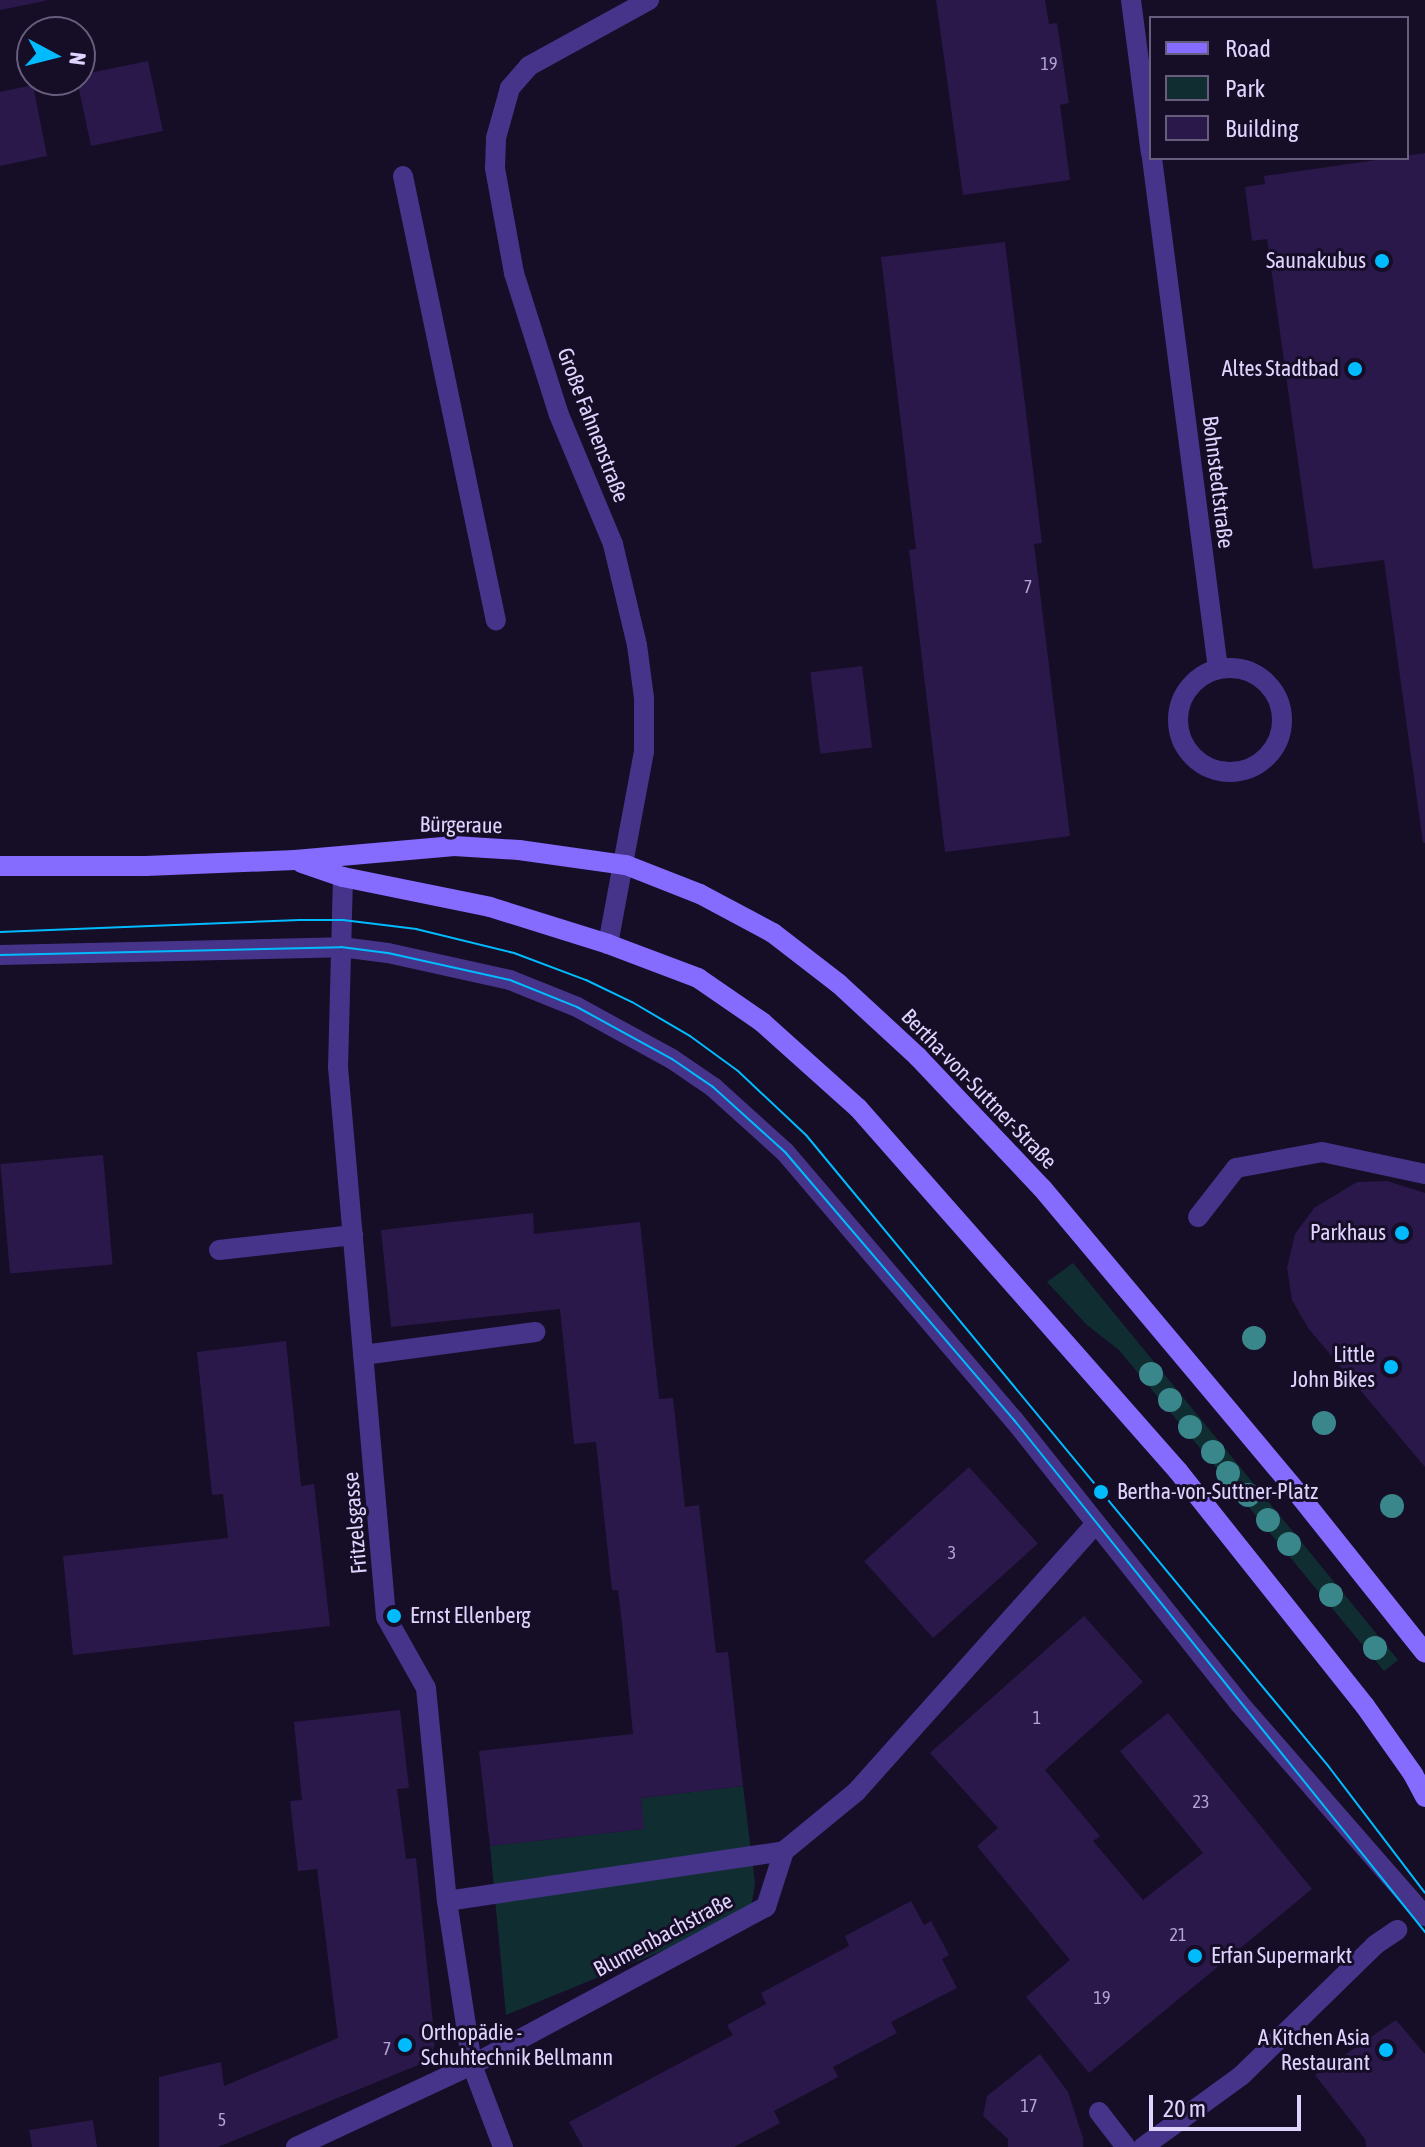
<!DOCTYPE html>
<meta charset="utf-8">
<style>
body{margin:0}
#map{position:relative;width:1425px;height:2147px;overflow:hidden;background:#160d27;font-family:"Asap Condensed",sans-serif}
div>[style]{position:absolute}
.green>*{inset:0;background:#102e32}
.building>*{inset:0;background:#2a184a;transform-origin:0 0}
.service>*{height:20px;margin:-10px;padding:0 10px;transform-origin:10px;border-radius:10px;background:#46348a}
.pedestrian>*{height:20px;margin:-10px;padding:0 10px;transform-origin:10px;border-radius:10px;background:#46348a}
.minor>*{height:20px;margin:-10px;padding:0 10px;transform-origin:10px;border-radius:10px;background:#46348a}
.minor>.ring{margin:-10px;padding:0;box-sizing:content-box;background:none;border:20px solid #46348a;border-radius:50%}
.secondary>*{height:20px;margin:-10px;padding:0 10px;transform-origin:10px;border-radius:10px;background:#866bff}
.tram>*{height:2px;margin:-1px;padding:0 1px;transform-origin:1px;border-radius:1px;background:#00bcff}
.trees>*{width:24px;height:24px;margin:-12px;border-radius:50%;background:#39868b}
.dots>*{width:22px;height:22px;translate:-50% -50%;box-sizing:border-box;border:4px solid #160d27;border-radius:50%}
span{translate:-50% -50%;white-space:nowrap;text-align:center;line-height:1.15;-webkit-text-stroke:6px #160d27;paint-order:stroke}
.number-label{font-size:18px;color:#b2a5d2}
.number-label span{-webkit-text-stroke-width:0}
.poi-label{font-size:22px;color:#e0d4ff}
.right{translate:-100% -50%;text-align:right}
.left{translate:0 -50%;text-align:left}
.street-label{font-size:22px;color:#e0d4ff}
.legend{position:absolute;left:1149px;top:16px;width:260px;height:144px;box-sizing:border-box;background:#160d27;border:2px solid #675d7d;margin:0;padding:10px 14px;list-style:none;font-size:24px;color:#e0d4ff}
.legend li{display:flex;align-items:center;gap:16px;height:40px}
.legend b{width:40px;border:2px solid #675d7d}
.north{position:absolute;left:16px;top:16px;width:80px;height:80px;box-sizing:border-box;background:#160d27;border:2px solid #675d7d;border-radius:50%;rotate:97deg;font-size:22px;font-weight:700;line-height:32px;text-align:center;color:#e0d4ff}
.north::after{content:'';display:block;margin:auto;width:28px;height:36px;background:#00bcff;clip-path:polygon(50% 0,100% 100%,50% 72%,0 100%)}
.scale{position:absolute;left:1149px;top:2095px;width:152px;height:36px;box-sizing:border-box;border:4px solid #e0d4ff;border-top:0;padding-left:10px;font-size:24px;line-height:28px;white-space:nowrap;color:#e0d4ff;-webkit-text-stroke:6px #160d27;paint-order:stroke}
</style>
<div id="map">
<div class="green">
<i style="clip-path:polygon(1073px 1263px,1398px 1660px,1384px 1671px,1119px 1350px,1087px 1325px,1047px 1282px)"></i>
<i style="clip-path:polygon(743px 1786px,755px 1883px,750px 1915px,506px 2015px,490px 1846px,643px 1829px,641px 1798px)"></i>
</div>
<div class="building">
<i style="clip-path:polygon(0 0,45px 0,45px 1px,0 10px)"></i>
<i style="clip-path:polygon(936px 0,1045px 0,1049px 24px,1057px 23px,1069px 103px,1060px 105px,1070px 180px,963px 195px)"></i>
<i style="clip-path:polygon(148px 61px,163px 131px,91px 146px,77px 80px,80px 75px)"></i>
<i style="clip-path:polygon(33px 85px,47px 156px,0 166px,0 92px)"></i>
<i style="clip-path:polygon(1425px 153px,1425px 843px,1423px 843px,1384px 560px,1313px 569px,1267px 239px,1252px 241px,1245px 187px,1265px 184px,1264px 176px)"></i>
<i style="clip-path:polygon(1005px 242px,1042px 543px,1034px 544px,1070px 836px,945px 852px,909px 550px,916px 549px,881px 257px)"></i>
<i style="left:862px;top:666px;width:82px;height:52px;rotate:83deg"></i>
<i style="left:103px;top:1155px;width:110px;height:103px;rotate:85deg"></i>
<i style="clip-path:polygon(1387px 1181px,1425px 1193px,1425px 1467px,1308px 1328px,1292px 1300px,1287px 1268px,1295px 1234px,1314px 1208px,1357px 1182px)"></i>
<i style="clip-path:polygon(533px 1213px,534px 1234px,640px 1222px,659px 1399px,673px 1398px,685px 1507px,699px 1505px,716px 1653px,728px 1652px,743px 1786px,641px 1798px,644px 1829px,490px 1846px,479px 1751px,633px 1734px,622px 1623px,618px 1590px,612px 1590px,596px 1442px,574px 1444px,560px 1309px,391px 1327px,381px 1230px)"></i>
<i style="clip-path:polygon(286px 1341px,301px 1486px,314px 1484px,330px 1626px,73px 1655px,63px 1556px,228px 1538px,223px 1494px,212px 1495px,197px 1352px)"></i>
<i style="left:969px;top:1467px;width:103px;height:141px;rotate:48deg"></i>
<i style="clip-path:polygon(1084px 1616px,1143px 1682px,1045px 1770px,1100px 1836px,1093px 1841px,1143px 1900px,1203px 1853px,1120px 1751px,1168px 1713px,1312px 1889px,1089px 2073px,1026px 1997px,1070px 1960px,977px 1846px,998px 1828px,930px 1753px)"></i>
<i style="clip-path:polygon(400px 1710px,409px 1788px,397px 1789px,406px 1859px,416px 1858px,435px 2043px,431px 2056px,423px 2063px,218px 2147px,159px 2147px,159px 2077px,221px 2062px,224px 2086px,338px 2038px,317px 1869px,298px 1871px,290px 1801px,302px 1800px,294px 1722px)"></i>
<i style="clip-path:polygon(911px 1901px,924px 1925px,931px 1921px,949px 1955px,942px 1959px,957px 1988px,891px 2022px,897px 2033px,833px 2067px,838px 2077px,774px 2111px,780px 2123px,734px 2147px,583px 2147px,569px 2122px,733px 2035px,727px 2025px,766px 2004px,761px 1993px,849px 1946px,845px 1936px)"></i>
<i style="clip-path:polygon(1396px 2020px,1425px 2054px,1425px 2147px,1366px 2147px,1365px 2139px,1315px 2075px)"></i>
<i style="clip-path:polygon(1040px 2054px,1068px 2092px,1083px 2138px,1083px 2147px,1008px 2147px,1008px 2139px,983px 2116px,987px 2096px)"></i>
<i style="clip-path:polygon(93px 2120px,97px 2147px,32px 2147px,29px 2130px)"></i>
</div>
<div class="service">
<i style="left:403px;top:176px;width:454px;rotate:78.2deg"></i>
<i style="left:0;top:955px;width:341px;rotate:-1.3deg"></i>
<i style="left:341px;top:947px;width:47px;rotate:7.3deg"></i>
<i style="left:388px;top:953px;width:125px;rotate:12.5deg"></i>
<i style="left:510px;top:980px;width:72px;rotate:21.9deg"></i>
<i style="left:577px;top:1007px;width:108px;rotate:28.7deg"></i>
<i style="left:672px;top:1059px;width:50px;rotate:34.3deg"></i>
<i style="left:713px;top:1087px;width:97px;rotate:42.1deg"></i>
<i style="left:785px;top:1152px;width:353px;rotate:49.5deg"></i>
<i style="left:1014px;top:1420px;width:362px;rotate:51.5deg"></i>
<i style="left:1239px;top:1703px;width:283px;rotate:48.9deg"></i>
<i style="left:1198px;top:1217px;width:62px;rotate:-52.2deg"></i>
<i style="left:1236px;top:1168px;width:87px;rotate:-10.5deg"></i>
<i style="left:1322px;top:1152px;width:105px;rotate:12.1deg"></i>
<i style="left:219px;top:1250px;width:135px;rotate:-6.4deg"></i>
<i style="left:363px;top:1355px;width:174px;rotate:-7.6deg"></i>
<i style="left:447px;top:1901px;width:341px;rotate:-8.4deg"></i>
</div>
<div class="pedestrian">
<i style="left:1099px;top:2112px;width:44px;rotate:52.4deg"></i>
<i style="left:1143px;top:2147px;width:122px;rotate:-36deg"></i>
<i style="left:1242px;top:2075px;width:186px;rotate:-44.3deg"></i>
<i style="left:1375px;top:1945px;width:27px;rotate:-34deg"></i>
</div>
<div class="minor">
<i style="left:1131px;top:0;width:155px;rotate:82.6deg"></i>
<i style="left:1152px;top:158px;width:515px;rotate:82.64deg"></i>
<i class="ring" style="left:1178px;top:668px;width:84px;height:84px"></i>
<i style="left:343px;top:877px;width:190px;rotate:91.5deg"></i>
<i style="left:338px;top:1067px;width:552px;rotate:85.01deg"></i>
<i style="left:386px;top:1617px;width:81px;rotate:60.6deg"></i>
<i style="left:426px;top:1688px;width:214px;rotate:84.4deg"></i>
<i style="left:447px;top:1901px;width:166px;rotate:81.3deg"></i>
<i style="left:472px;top:2065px;width:88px;rotate:69.3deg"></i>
<i style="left:608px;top:944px;width:196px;rotate:-79.4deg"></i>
<i style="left:644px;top:751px;width:53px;rotate:-90deg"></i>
<i style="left:644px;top:698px;width:53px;rotate:-97.5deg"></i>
<i style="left:637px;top:645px;width:104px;rotate:-103.4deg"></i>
<i style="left:613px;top:544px;width:140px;rotate:-112.7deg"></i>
<i style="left:559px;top:415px;width:149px;rotate:-107.6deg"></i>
<i style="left:514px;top:273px;width:107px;rotate:-100.3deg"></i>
<i style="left:495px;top:168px;width:30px;rotate:-88deg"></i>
<i style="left:496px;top:138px;width:52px;rotate:-74.4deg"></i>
<i style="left:510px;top:88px;width:29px;rotate:-49deg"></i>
<i style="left:529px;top:66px;width:137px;rotate:-28.8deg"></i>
<i style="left:296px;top:2147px;width:194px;rotate:-25deg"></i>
<i style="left:472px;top:2065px;width:334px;rotate:-28.3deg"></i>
<i style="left:766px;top:1907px;width:59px;rotate:-72.2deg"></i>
<i style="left:784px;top:1851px;width:93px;rotate:-39.3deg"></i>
<i style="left:856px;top:1792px;width:360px;rotate:-48.2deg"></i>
</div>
<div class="secondary">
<i style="left:302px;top:863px;width:43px;rotate:18.9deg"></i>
<i style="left:343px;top:877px;width:150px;rotate:11.5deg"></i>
<i style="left:490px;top:907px;width:124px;rotate:17.4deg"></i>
<i style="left:608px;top:944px;width:96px;rotate:20.7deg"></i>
<i style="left:698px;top:978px;width:78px;rotate:34.5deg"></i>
<i style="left:762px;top:1022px;width:129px;rotate:41.9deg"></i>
<i style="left:858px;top:1108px;width:484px;rotate:48.6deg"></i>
<i style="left:1178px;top:1471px;width:300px;rotate:51.5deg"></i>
<i style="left:1365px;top:1706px;width:83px;rotate:54.8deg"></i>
<i style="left:1413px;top:1774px;width:26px;rotate:62deg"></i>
<i style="left:0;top:866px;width:146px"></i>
<i style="left:146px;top:866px;width:149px;rotate:-2.3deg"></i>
<i style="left:295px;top:860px;width:160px;rotate:-5deg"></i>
<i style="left:454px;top:846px;width:65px;rotate:3.5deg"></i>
<i style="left:519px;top:850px;width:108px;rotate:8deg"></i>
<i style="left:626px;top:865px;width:79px;rotate:21.4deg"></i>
<i style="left:700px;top:894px;width:83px;rotate:28.1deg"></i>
<i style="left:773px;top:933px;width:83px;rotate:37.7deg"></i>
<i style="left:839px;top:984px;width:108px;rotate:42.7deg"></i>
<i style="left:918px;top:1057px;width:180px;rotate:46.6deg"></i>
<i style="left:1042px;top:1188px;width:394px;rotate:50deg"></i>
<i style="left:1295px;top:1490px;width:208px;rotate:51.4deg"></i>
</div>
<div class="tram">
<i style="left:0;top:932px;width:300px;rotate:-2.3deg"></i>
<i style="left:300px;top:920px;width:43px"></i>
<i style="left:343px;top:920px;width:74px;rotate:7deg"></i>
<i style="left:416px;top:929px;width:101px;rotate:13.8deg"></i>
<i style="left:514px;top:953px;width:77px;rotate:20.6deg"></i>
<i style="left:586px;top:980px;width:51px;rotate:25.6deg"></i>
<i style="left:632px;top:1002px;width:67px;rotate:30.4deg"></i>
<i style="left:690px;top:1036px;width:59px;rotate:36.1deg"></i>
<i style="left:738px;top:1071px;width:93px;rotate:43.3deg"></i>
<i style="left:806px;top:1135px;width:820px;rotate:50.39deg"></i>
<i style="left:1329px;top:1767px;width:158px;rotate:52.7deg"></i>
<i style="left:0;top:955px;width:341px;rotate:-1.3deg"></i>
<i style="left:341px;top:947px;width:47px;rotate:7.3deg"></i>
<i style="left:388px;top:953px;width:125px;rotate:12.5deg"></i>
<i style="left:510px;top:980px;width:72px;rotate:21.9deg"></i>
<i style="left:577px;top:1007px;width:108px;rotate:28.7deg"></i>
<i style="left:672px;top:1059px;width:50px;rotate:34.3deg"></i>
<i style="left:713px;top:1087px;width:97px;rotate:42.1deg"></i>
<i style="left:785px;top:1152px;width:353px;rotate:49.5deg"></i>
<i style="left:1014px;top:1420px;width:657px;rotate:51.24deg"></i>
</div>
<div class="trees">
<i style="left:1254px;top:1338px"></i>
<i style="left:1151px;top:1374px"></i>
<i style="left:1170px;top:1400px"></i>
<i style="left:1324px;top:1423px"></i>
<i style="left:1190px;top:1427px"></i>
<i style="left:1213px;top:1452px"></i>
<i style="left:1228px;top:1473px"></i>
<i style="left:1248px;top:1495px"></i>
<i style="left:1392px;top:1506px"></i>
<i style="left:1268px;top:1520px"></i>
<i style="left:1289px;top:1544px"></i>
<i style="left:1331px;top:1595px"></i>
<i style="left:1375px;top:1648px"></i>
</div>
<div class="dots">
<i style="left:1382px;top:261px;background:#00bcff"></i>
<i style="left:1355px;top:369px;background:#00bcff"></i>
<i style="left:1402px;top:1233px;background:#00bcff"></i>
<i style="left:1391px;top:1367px;background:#00bcff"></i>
<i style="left:1101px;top:1492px;background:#00bcff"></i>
<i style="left:394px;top:1616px;background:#00bcff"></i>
<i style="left:1195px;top:1956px;background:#00bcff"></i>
<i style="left:405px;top:2045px;background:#00bcff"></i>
<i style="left:1386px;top:2050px;background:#00bcff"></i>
</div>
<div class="number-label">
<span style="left:1049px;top:64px">19</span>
<span style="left:1028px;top:587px">7</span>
<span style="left:952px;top:1553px">3</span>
<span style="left:1037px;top:1718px">1</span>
<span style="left:1201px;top:1802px">23</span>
<span style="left:1178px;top:1935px">21</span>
<span style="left:1102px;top:1998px">19</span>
<span style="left:387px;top:2049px">7</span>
<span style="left:1029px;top:2106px">17</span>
<span style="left:222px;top:2120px">5</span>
</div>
<div class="poi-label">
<span class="right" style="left:1366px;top:261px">Saunakubus</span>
<span class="right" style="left:1339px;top:369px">Altes Stadtbad</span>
<span class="right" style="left:1386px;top:1233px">Parkhaus</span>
<span class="right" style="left:1375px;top:1367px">Little<br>John Bikes</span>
<span class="left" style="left:1117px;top:1492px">Bertha-von-Suttner-Platz</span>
<span class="left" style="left:410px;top:1616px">Ernst Ellenberg</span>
<span class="left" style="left:1211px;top:1956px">Erfan Supermarkt</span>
<span class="left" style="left:421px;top:2045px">Orthopädie -<br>Schuhtechnik Bellmann</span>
<span class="right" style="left:1370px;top:2050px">A Kitchen Asia<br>Restaurant</span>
</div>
<div class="street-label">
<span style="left:593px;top:425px;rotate:69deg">Große Fahnenstraße</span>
<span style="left:1218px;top:482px;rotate:83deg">Bohnstedtstraße</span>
<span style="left:461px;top:825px;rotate:1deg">Bürgeraue</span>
<span style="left:979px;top:1089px;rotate:46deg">Bertha-von-Suttner-Straße</span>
<span style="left:355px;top:1523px;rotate:-95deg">Fritzelsgasse</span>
<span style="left:663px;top:1935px;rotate:-28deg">Blumenbachstraße</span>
</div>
<ul class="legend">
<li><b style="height:10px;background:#866bff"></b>Road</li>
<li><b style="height:22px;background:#102e32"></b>Park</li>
<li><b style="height:22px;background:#2a184a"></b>Building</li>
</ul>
<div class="north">N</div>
<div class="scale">20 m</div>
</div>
